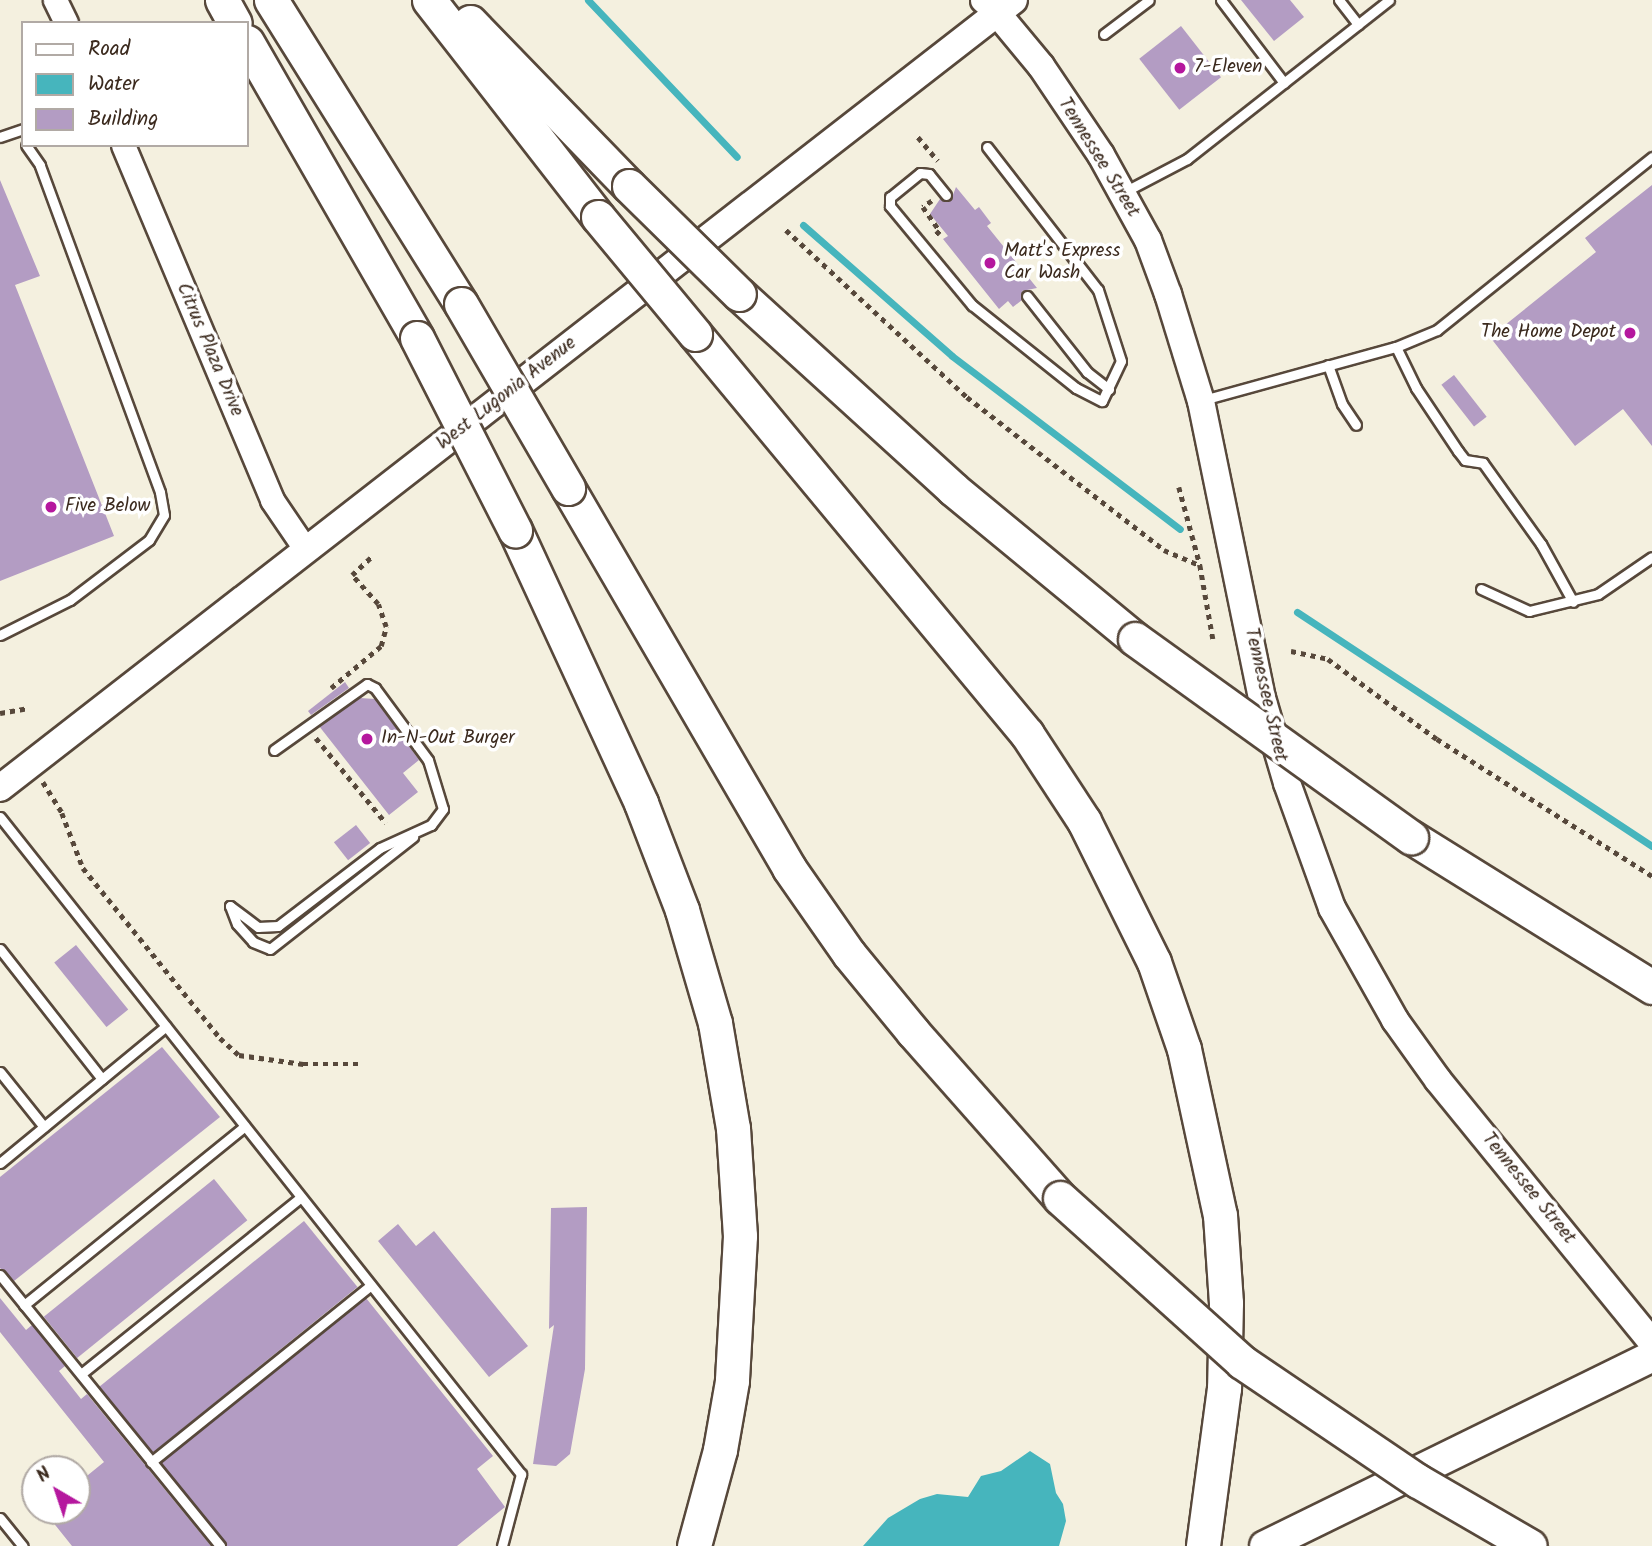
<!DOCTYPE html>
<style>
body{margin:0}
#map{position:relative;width:1652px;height:1546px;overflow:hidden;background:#f4f0df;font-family:Kalam,sans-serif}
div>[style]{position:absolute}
.water>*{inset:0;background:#46b5bd}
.stream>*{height:7px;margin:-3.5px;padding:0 3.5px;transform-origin:3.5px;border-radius:3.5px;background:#46b5bd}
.building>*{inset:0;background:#b39cc3;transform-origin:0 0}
.path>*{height:4.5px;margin-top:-2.25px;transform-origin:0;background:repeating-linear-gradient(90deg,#57483b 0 5px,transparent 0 10px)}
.roads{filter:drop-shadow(2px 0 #57483b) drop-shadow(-2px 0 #57483b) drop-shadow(0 2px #57483b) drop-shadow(0 -2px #57483b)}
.service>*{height:9px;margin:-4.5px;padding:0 4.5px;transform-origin:4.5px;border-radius:4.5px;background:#fff}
.tertiary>*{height:23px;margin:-11.5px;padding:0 11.5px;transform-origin:11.5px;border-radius:11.5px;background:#fff}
.secondary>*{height:26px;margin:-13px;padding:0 13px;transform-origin:13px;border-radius:13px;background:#fff}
.primary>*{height:30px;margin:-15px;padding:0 15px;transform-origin:15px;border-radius:15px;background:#fff}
.motorway>*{height:33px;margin:-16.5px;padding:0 16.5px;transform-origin:16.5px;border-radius:16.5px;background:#fff}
.bridges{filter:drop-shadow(2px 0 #57483b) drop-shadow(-2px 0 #57483b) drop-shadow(0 2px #57483b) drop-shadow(0 -2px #57483b)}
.motorway-bridge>*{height:33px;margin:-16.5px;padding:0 16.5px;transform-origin:16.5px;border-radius:16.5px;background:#fff}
.dots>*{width:19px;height:19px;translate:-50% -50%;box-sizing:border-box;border:4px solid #fff;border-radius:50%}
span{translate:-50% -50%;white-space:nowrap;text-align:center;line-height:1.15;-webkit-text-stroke:7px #fff;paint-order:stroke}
.poi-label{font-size:19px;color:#3b2a1e}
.left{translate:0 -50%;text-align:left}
.right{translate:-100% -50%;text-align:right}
.street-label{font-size:19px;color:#3b2a1e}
.legend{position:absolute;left:21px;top:21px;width:228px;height:126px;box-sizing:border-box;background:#fff;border:2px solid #b1aaa5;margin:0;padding:9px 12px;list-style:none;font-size:21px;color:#3b2a1e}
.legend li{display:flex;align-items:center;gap:14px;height:35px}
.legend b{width:35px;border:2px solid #b1aaa5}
.north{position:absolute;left:21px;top:1455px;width:70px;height:70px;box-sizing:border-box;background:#fff;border:2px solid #b1aaa5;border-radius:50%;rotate:321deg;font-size:19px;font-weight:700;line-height:28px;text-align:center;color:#3b2a1e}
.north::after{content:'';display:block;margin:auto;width:24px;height:32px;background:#b5179e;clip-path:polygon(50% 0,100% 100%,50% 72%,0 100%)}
</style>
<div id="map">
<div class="water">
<i style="clip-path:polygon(1030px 1451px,1050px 1464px,1056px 1493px,1063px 1504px,1066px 1521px,1059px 1546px,863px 1546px,888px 1518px,920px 1499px,937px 1494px,968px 1497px,981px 1476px,1001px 1471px)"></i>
</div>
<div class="stream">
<i style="left:588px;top:0;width:216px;rotate:46.5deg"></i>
<i style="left:803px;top:225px;width:198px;rotate:41.3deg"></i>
<i style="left:952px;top:356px;width:286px;rotate:37.2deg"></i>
<i style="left:1297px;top:612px;width:425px;rotate:33.4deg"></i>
</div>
<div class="building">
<i style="clip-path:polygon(1241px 0,1290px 0,1304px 17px,1274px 41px)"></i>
<i style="left:1181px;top:26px;width:65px;height:53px;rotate:52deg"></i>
<i style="clip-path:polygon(0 180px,40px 276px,15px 285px,114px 536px,0 581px)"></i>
<i style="clip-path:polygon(1652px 185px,1652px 446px,1623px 409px,1575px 446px,1490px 337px,1596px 252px,1585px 238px)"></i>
<i style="clip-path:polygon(956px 187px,975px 210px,979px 207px,991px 223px,987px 226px,1037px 288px,1022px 291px,1022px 300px,1013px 307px,1008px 301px,999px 309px,943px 239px,948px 236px,930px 214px,940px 199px,951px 200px)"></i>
<i style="left:1454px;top:375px;width:53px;height:16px;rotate:52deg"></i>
<i style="clip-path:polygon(345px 682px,349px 688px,311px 715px,308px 711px)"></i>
<i style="clip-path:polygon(360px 698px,375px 699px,419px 760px,403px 773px,418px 792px,389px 815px,319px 726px)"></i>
<i style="left:356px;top:825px;width:23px;height:28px;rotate:52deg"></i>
<i style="left:76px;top:945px;width:83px;height:28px;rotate:51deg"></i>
<i style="clip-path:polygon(162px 1047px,220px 1117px,14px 1281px,0 1268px,0 1177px)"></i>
<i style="left:214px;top:1179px;width:53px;height:219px;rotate:51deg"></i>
<i style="clip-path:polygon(587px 1207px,585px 1369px,570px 1454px,556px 1466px,533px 1464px,554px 1325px,549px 1329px,551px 1208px)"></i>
<i style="left:304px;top:1221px;width:85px;height:263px;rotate:51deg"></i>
<i style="clip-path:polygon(398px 1224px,416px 1246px,434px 1231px,528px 1346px,489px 1377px,378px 1241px)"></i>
<i style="clip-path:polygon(0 1298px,26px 1330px,32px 1325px,65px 1366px,59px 1371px,81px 1399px,87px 1394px,211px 1546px,72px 1546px,44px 1511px,77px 1511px,77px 1484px,104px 1462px,0 1332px)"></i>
<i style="clip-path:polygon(366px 1298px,493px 1456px,477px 1469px,505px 1507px,457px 1546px,227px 1546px,161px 1463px)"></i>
</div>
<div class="path">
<i style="left:918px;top:137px;width:31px;rotate:50deg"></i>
<i style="left:932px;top:201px;width:11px;rotate:146deg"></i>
<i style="left:923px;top:207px;width:29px;rotate:55deg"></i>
<i style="left:940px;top:231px;width:6px;rotate:135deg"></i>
<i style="left:786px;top:230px;width:246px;rotate:42.7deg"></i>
<i style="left:967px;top:397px;width:249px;rotate:37.8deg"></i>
<i style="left:1164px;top:550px;width:39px;rotate:23deg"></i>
<i style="left:1179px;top:487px;width:81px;rotate:74.9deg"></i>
<i style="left:1200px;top:565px;width:75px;rotate:80deg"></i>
<i style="left:1291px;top:651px;width:38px;rotate:12deg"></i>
<i style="left:1328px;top:659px;width:135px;rotate:36.3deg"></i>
<i style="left:1437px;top:739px;width:255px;rotate:32.5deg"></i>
<i style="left:331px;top:688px;width:65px;rotate:-40deg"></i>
<i style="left:381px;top:646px;width:20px;rotate:-75deg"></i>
<i style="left:386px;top:627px;width:24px;rotate:-109deg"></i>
<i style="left:378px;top:604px;width:39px;rotate:-132deg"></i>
<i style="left:352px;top:575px;width:26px;rotate:-43deg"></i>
<i style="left:0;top:713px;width:29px;rotate:-10deg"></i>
<i style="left:316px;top:738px;width:110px;rotate:50.5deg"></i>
<i style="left:43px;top:782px;width:36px;rotate:58deg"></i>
<i style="left:62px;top:813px;width:59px;rotate:69.1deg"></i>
<i style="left:83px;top:868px;width:218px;rotate:51.1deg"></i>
<i style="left:220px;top:1038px;width:25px;rotate:42deg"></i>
<i style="left:239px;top:1055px;width:65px;rotate:8deg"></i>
<i style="left:303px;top:1064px;width:56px"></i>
</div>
<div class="roads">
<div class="service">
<i style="left:1221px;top:0;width:104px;rotate:52.8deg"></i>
<i style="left:1339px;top:0;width:31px;rotate:52deg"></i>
<i style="left:1104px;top:34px;width:56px;rotate:-37.1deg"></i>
<i style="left:0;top:137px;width:24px;rotate:-19deg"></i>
<i style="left:1124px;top:192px;width:71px;rotate:-27.6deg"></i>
<i style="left:1187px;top:159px;width:257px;rotate:-38.2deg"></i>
<i style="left:946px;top:195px;width:27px;rotate:-129deg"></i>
<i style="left:929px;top:174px;width:9px;rotate:-174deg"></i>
<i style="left:920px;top:173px;width:38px;rotate:141deg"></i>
<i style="left:890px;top:197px;width:9px;rotate:90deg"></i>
<i style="left:890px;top:206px;width:129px;rotate:50.4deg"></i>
<i style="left:972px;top:305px;width:133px;rotate:38.6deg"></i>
<i style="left:1076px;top:388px;width:29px;rotate:27deg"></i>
<i style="left:1102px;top:401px;width:44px;rotate:-64.6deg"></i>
<i style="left:1121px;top:361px;width:75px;rotate:-107.9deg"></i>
<i style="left:1098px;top:290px;width:181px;rotate:-127.8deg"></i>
<i style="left:1027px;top:296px;width:97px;rotate:51.7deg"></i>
<i style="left:1087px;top:372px;width:28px;rotate:38deg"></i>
<i style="left:1396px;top:347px;width:46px;rotate:64deg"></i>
<i style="left:1416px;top:388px;width:76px;rotate:56.3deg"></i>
<i style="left:1458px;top:451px;width:11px;rotate:52deg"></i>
<i style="left:1465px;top:460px;width:18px;rotate:9deg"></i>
<i style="left:1483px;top:463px;width:100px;rotate:54.4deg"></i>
<i style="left:1541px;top:544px;width:66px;rotate:61.1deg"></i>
<i style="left:1328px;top:365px;width:41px;rotate:70.3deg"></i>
<i style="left:1342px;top:404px;width:25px;rotate:56deg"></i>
<i style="left:1203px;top:400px;width:200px;rotate:-15.4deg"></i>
<i style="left:1396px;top:347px;width:44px;rotate:-22.5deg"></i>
<i style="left:1437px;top:330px;width:276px;rotate:-38.8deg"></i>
<i style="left:1481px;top:589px;width:53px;rotate:24.6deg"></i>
<i style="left:1529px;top:611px;width:71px;rotate:-13.8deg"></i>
<i style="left:1598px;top:594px;width:65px;rotate:-34.4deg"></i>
<i style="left:0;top:635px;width:78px;rotate:-26.6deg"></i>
<i style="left:70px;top:600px;width:99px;rotate:-37.2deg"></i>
<i style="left:149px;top:540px;width:29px;rotate:-59deg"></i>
<i style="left:164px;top:515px;width:23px;rotate:-100deg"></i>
<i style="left:160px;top:492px;width:348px;rotate:-110.2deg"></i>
<i style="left:40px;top:165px;width:24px;rotate:-125deg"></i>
<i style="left:0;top:817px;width:839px;rotate:51.59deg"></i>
<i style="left:521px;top:1474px;width:74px;rotate:104.8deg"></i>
<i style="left:230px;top:906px;width:35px;rotate:37deg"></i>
<i style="left:258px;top:927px;width:20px;rotate:-3deg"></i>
<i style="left:278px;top:926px;width:128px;rotate:-37.4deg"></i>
<i style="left:380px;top:848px;width:56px;rotate:-24.3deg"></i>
<i style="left:431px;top:825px;width:20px;rotate:-53deg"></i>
<i style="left:443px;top:809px;width:51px;rotate:-107deg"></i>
<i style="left:428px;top:760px;width:89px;rotate:-126.4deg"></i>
<i style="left:375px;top:688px;width:9px;rotate:-153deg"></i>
<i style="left:367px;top:684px;width:114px;rotate:144.6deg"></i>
<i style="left:230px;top:906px;width:19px;rotate:69deg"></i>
<i style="left:237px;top:924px;width:24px;rotate:48deg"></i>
<i style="left:253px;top:942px;width:18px;rotate:22deg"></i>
<i style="left:270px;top:949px;width:182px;rotate:-38.1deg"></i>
<i style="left:0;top:949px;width:165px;rotate:51.9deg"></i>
<i style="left:0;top:1072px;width:70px;rotate:51.3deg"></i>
<i style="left:0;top:1163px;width:215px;rotate:-39.5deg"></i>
<i style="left:0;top:1275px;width:349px;rotate:50.9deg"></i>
<i style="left:24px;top:1305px;width:284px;rotate:-39deg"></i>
<i style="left:81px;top:1374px;width:282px;rotate:-38.8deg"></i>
<i style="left:151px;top:1462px;width:282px;rotate:-38.8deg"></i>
<i style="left:0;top:1518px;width:36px;rotate:51deg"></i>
</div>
<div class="tertiary">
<i style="left:55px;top:0;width:25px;rotate:64deg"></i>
<i style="left:982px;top:0;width:20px;rotate:41deg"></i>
<i style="left:123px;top:145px;width:385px;rotate:67.2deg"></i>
<i style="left:272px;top:500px;width:60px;rotate:55.8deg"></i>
</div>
<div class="secondary">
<i style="left:997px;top:13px;width:69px;rotate:50.3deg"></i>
<i style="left:1041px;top:66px;width:107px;rotate:56deg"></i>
<i style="left:1101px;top:155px;width:97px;rotate:61.1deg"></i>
<i style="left:1148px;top:240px;width:58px;rotate:69.7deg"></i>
<i style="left:1168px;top:294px;width:112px;rotate:72.9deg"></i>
<i style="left:1201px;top:401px;width:303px;rotate:78.4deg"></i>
<i style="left:1262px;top:698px;width:89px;rotate:73.6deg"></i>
<i style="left:1287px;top:783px;width:133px;rotate:70.2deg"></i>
<i style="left:1332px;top:908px;width:129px;rotate:60.6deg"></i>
<i style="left:1395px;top:1020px;width:74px;rotate:54.4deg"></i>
<i style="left:1438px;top:1080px;width:338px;rotate:50.8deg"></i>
<i style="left:0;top:788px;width:1284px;rotate:-37.85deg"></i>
</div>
<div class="primary">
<i style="left:1265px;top:1546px;width:431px;rotate:-26.1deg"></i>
</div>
<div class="motorway">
<i style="left:222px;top:0;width:26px;rotate:61deg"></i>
<i style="left:271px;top:0;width:358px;rotate:58deg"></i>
<i style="left:429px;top:0;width:275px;rotate:52.1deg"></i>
<i style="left:470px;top:22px;width:228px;rotate:45.9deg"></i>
<i style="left:247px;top:42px;width:341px;rotate:60.1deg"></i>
<i style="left:739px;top:294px;width:290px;rotate:42.3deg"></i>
<i style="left:953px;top:489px;width:236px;rotate:39.5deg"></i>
<i style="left:695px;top:334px;width:520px;rotate:50.31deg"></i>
<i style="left:1027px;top:734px;width:104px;rotate:56.8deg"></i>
<i style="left:1084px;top:821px;width:157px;rotate:63.6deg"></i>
<i style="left:1154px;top:962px;width:92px;rotate:71deg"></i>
<i style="left:1184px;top:1049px;width:170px;rotate:77.8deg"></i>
<i style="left:1220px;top:1215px;width:88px;rotate:86.1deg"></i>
<i style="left:1226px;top:1303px;width:85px;rotate:91.3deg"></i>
<i style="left:1224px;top:1388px;width:159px;rotate:97.6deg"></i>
<i style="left:568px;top:488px;width:440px;rotate:59.8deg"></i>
<i style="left:789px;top:868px;width:105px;rotate:55.1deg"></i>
<i style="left:849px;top:954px;width:101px;rotate:50.6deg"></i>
<i style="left:913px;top:1032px;width:222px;rotate:48.5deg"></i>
<i style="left:515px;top:530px;width:301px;rotate:65.2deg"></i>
<i style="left:641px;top:803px;width:115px;rotate:69deg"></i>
<i style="left:682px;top:910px;width:118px;rotate:73.7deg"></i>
<i style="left:715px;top:1023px;width:107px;rotate:80.3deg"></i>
<i style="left:733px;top:1128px;width:108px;rotate:86.3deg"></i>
<i style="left:740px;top:1236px;width:145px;rotate:93.2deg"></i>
<i style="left:732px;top:1381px;width:70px;rotate:99.9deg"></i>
<i style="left:720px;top:1450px;width:99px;rotate:105.2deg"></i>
<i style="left:1411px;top:837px;width:284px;rotate:31.9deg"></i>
</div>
</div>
<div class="bridges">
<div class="motorway-bridge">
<i style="left:629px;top:186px;width:154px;rotate:44.5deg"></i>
<i style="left:598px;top:217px;width:152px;rotate:50.3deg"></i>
<i style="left:461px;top:304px;width:213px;rotate:59.8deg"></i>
<i style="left:417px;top:338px;width:216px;rotate:63deg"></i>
<i style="left:1135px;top:639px;width:340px;rotate:35.7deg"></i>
<i style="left:1060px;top:1198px;width:245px;rotate:42deg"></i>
<i style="left:1242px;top:1362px;width:212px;rotate:34.1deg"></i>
<i style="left:1418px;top:1481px;width:129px;rotate:30.1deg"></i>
</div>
</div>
<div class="dots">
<i style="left:1180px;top:68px;background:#b5179e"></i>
<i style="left:990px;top:263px;background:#b5179e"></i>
<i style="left:1630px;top:333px;background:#b5179e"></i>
<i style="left:51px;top:507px;background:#b5179e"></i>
<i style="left:367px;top:739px;background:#b5179e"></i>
</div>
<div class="poi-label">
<span class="left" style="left:1194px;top:68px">7-Eleven</span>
<span class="left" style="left:1004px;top:263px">Matt's Express<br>Car Wash</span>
<span class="right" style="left:1616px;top:333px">The Home Depot</span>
<span class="left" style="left:65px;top:507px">Five Below</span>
<span class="left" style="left:381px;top:739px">In-N-Out Burger</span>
</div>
<div class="street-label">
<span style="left:1098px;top:158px;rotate:58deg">Tennessee Street</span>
<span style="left:209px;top:350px;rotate:67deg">Citrus Plaza Drive</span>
<span style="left:507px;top:394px;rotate:-38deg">West Lugonia Avenue</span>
<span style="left:1265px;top:695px;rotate:77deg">Tennessee Street</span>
<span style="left:1528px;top:1189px;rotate:51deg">Tennessee Street</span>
</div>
<ul class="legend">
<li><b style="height:9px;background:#fff"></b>Road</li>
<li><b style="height:19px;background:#46b5bd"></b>Water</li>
<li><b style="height:19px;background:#b39cc3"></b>Building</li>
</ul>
<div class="north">N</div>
</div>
